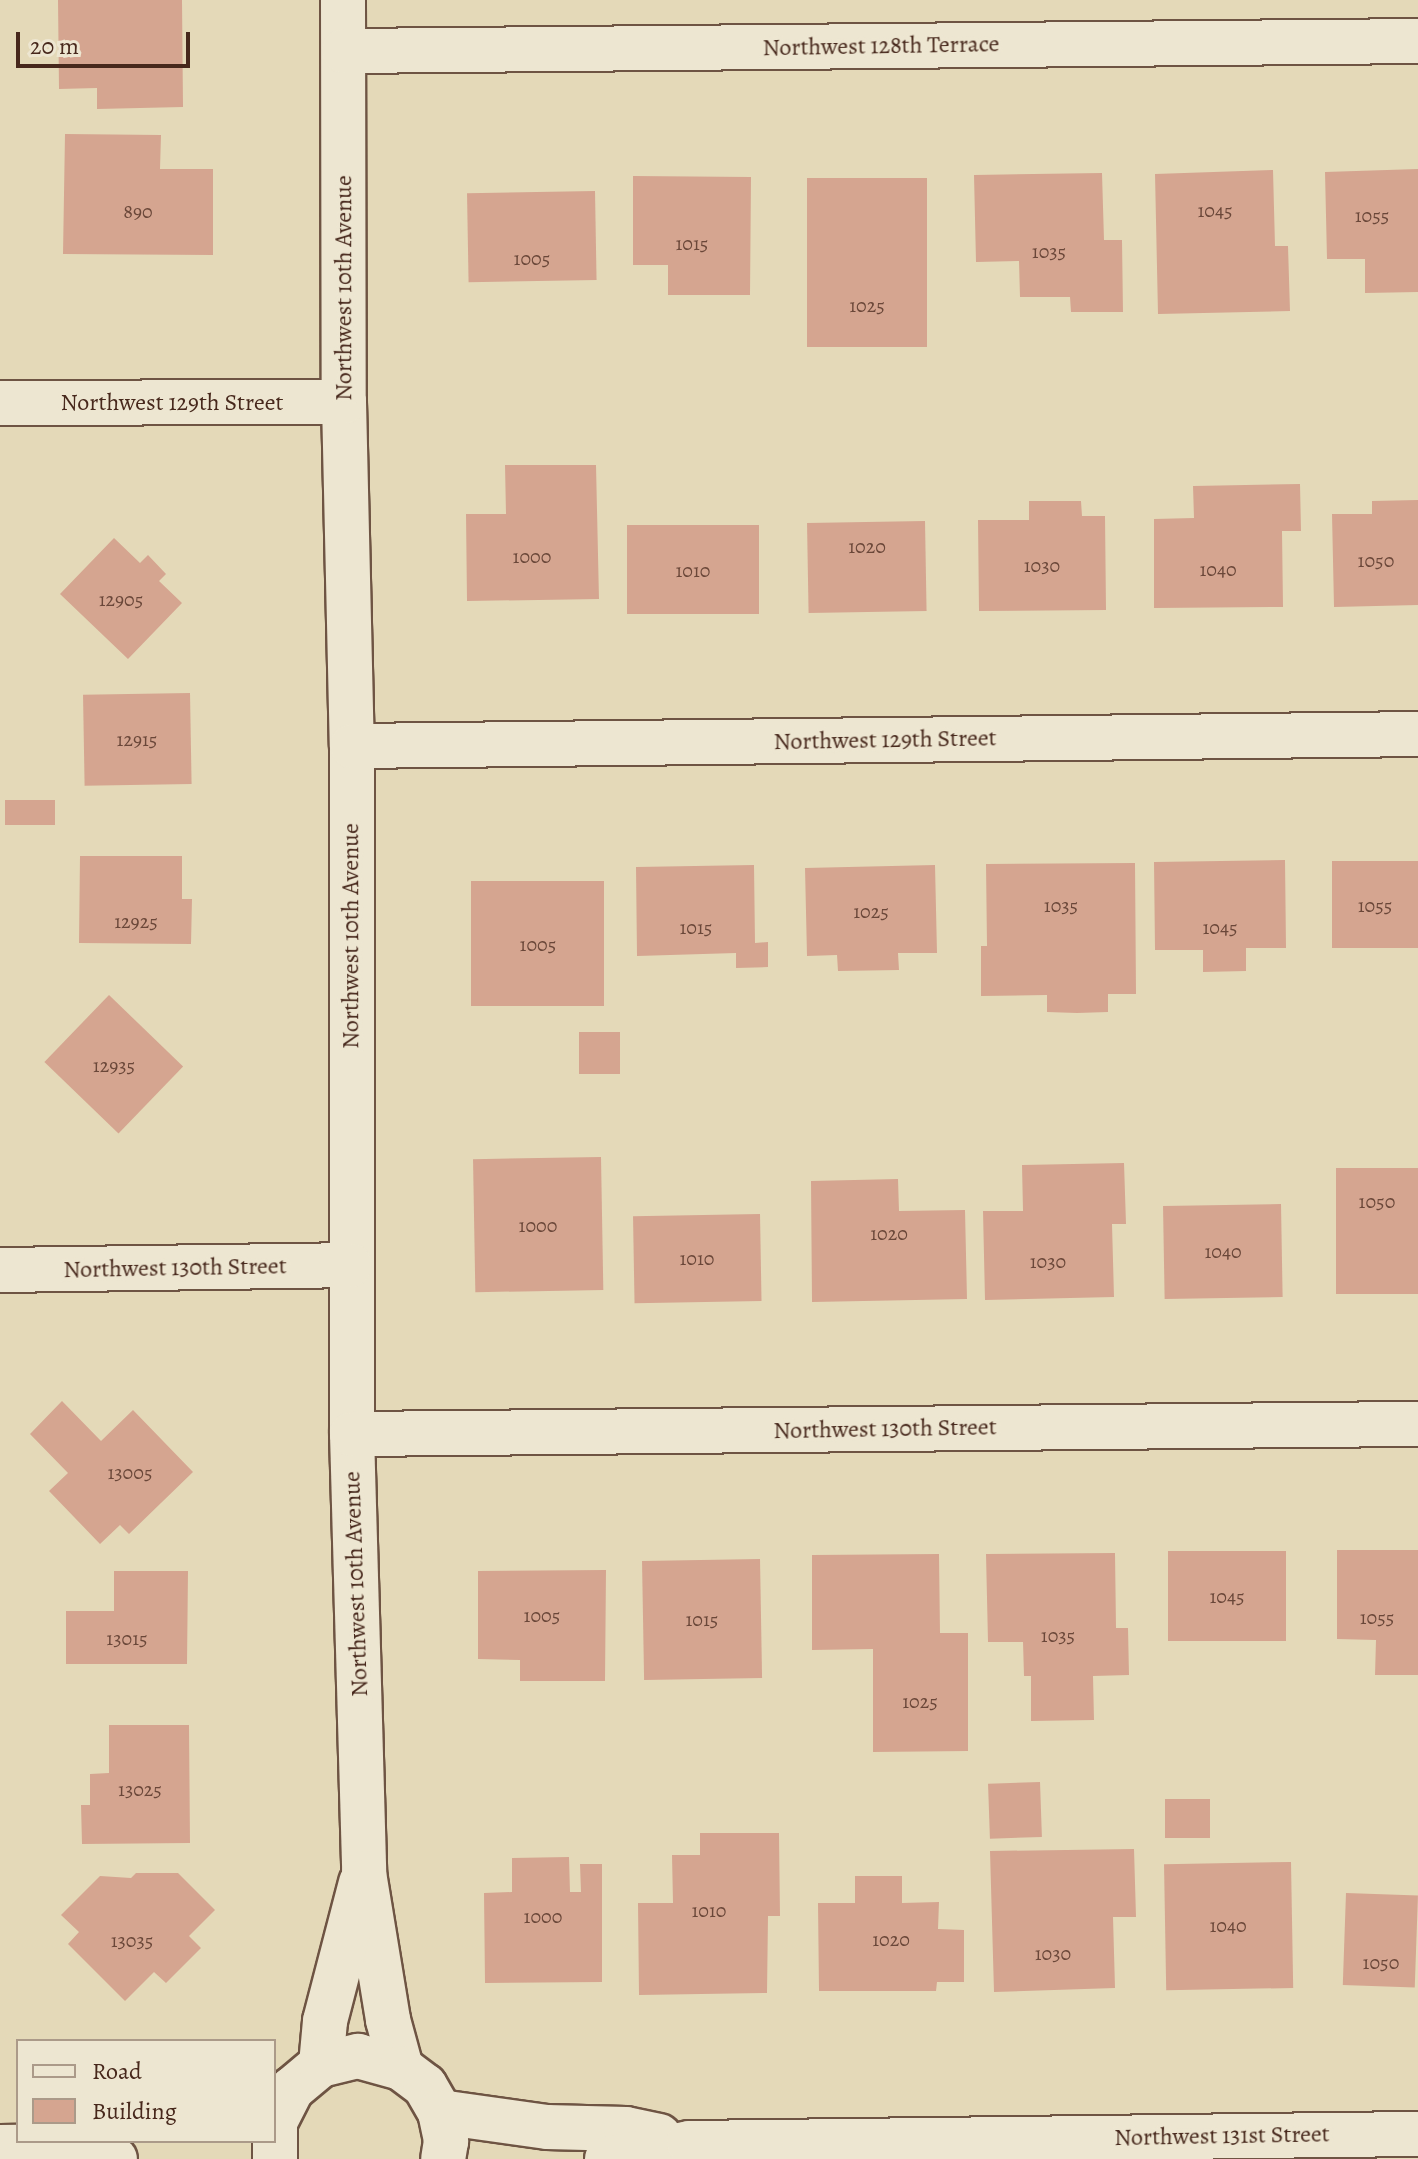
<!DOCTYPE html>
<style>
body{margin:0}
#map{position:relative;width:1418px;height:2159px;overflow:hidden;background:#e4d9b8;font-family:Alegreya,serif}
div>[style]{position:absolute}
.building>*{inset:0;background:#d5a590;transform-origin:0 0}
.roads{filter:drop-shadow(2px 0 #6e5443) drop-shadow(-2px 0 #6e5443) drop-shadow(0 2px #6e5443) drop-shadow(0 -2px #6e5443)}
.minor>*{height:44px;margin:-22px;padding:0 22px;transform-origin:22px;border-radius:22px;background:#ede6d1}
span{translate:-50% -50%;white-space:nowrap;text-align:center;line-height:1.15;-webkit-text-stroke:7px #ede6d1;paint-order:stroke}
.number-label{font-size:20px;color:#6a4739}
.number-label span{-webkit-text-stroke-width:0}
.street-label{font-size:24px;color:#47281c}
.legend{position:absolute;left:16px;top:2039px;width:260px;height:104px;box-sizing:border-box;background:#ede6d1;border:2px solid #ab9a89;margin:0;padding:10px 14px;list-style:none;font-size:24px;color:#47281c}
.legend li{display:flex;align-items:center;gap:16px;height:40px}
.legend b{width:40px;border:2px solid #ab9a89}
.scale{position:absolute;left:16px;top:32px;width:174px;height:36px;box-sizing:border-box;border:4px solid #47281c;border-top:0;padding-left:10px;font-size:24px;line-height:28px;white-space:nowrap;color:#47281c;-webkit-text-stroke:6px #ede6d1;paint-order:stroke}
</style>
<div id="map">
<div class="building">
<i style="clip-path:polygon(58px 0,182px 0,183px 107px,97px 109px,97px 88px,59px 89px)"></i>
<i style="clip-path:polygon(65px 134px,161px 135px,160px 169px,213px 169px,213px 255px,63px 254px)"></i>
<i style="clip-path:polygon(1418px 169px,1418px 292px,1365px 293px,1365px 259px,1327px 259px,1325px 172px)"></i>
<i style="clip-path:polygon(1273px 170px,1275px 246px,1288px 246px,1290px 311px,1158px 314px,1155px 174px)"></i>
<i style="clip-path:polygon(1102px 173px,1104px 240px,1122px 240px,1123px 312px,1071px 312px,1070px 297px,1020px 297px,1019px 261px,976px 262px,974px 175px)"></i>
<i style="clip-path:polygon(633px 176px,751px 177px,750px 295px,668px 295px,668px 265px,633px 265px)"></i>
<i style="left:927px;top:178px;width:169px;height:120px;rotate:90deg"></i>
<i style="left:595px;top:191px;width:89px;height:128px;rotate:89deg"></i>
<i style="clip-path:polygon(505px 465px,596px 465px,599px 599px,467px 601px,466px 514px,506px 514px)"></i>
<i style="clip-path:polygon(1300px 484px,1301px 531px,1282px 531px,1283px 607px,1154px 608px,1154px 519px,1194px 518px,1193px 486px)"></i>
<i style="clip-path:polygon(1418px 500px,1418px 605px,1334px 607px,1332px 514px,1372px 514px,1372px 501px)"></i>
<i style="clip-path:polygon(1029px 501px,1081px 501px,1082px 516px,1105px 516px,1106px 610px,979px 611px,978px 520px,1029px 520px)"></i>
<i style="left:925px;top:521px;width:90px;height:118px;rotate:89deg"></i>
<i style="left:627px;top:525px;width:132px;height:89px"></i>
<i style="clip-path:polygon(114px 538px,140px 563px,148px 555px,166px 574px,159px 581px,182px 603px,128px 659px,60px 594px)"></i>
<i style="left:190px;top:693px;width:91px;height:107px;rotate:89deg"></i>
<i style="left:5px;top:800px;width:50px;height:25px"></i>
<i style="clip-path:polygon(80px 856px,182px 856px,182px 899px,192px 899px,191px 944px,79px 943px)"></i>
<i style="clip-path:polygon(1285px 860px,1286px 948px,1246px 948px,1246px 971px,1203px 972px,1203px 950px,1155px 950px,1154px 862px)"></i>
<i style="left:1418px;top:861px;width:87px;height:86px;rotate:90deg"></i>
<i style="clip-path:polygon(1135px 863px,1136px 994px,1108px 994px,1108px 1012px,1077px 1013px,1047px 1012px,1047px 995px,981px 996px,981px 946px,987px 946px,986px 864px)"></i>
<i style="clip-path:polygon(754px 865px,755px 943px,768px 942px,768px 967px,736px 968px,736px 953px,637px 956px,636px 867px)"></i>
<i style="clip-path:polygon(935px 865px,937px 953px,898px 953px,899px 970px,838px 971px,837px 955px,807px 956px,805px 868px)"></i>
<i style="left:604px;top:881px;width:125px;height:133px;rotate:90deg"></i>
<i style="left:109px;top:995px;width:103px;height:93px;rotate:44deg"></i>
<i style="left:620px;top:1032px;width:42px;height:41px;rotate:90deg"></i>
<i style="left:601px;top:1157px;width:133px;height:128px;rotate:89deg"></i>
<i style="clip-path:polygon(1124px 1163px,1126px 1224px,1112px 1224px,1114px 1297px,985px 1300px,983px 1211px,1023px 1211px,1022px 1165px)"></i>
<i style="left:1418px;top:1168px;width:126px;height:82px;rotate:90deg"></i>
<i style="clip-path:polygon(898px 1179px,899px 1211px,965px 1210px,967px 1299px,812px 1302px,811px 1181px)"></i>
<i style="left:1281px;top:1204px;width:93px;height:118px;rotate:89deg"></i>
<i style="left:760px;top:1214px;width:87px;height:127px;rotate:89deg"></i>
<i style="clip-path:polygon(62px 1401px,101px 1441px,133px 1410px,193px 1472px,129px 1534px,120px 1525px,100px 1544px,49px 1491px,68px 1473px,30px 1434px)"></i>
<i style="clip-path:polygon(1337px 1550px,1418px 1550px,1418px 1675px,1375px 1675px,1376px 1640px,1337px 1639px)"></i>
<i style="left:1168px;top:1551px;width:118px;height:90px"></i>
<i style="clip-path:polygon(1115px 1553px,1116px 1628px,1128px 1628px,1129px 1675px,1093px 1676px,1094px 1720px,1031px 1721px,1031px 1676px,1024px 1676px,1023px 1642px,988px 1642px,986px 1554px)"></i>
<i style="clip-path:polygon(939px 1554px,940px 1633px,968px 1633px,968px 1751px,873px 1752px,873px 1649px,812px 1650px,812px 1555px)"></i>
<i style="left:760px;top:1559px;width:119px;height:118px;rotate:89deg"></i>
<i style="clip-path:polygon(606px 1570px,605px 1681px,520px 1681px,520px 1660px,478px 1659px,478px 1571px)"></i>
<i style="clip-path:polygon(114px 1571px,188px 1571px,187px 1664px,66px 1664px,66px 1611px,114px 1611px)"></i>
<i style="clip-path:polygon(109px 1725px,189px 1725px,190px 1843px,82px 1844px,81px 1805px,90px 1805px,90px 1774px,109px 1773px)"></i>
<i style="left:1040px;top:1782px;width:55px;height:52px;rotate:88deg"></i>
<i style="left:1165px;top:1799px;width:45px;height:39px"></i>
<i style="clip-path:polygon(700px 1833px,779px 1833px,780px 1916px,768px 1916px,767px 1993px,639px 1995px,638px 1903px,673px 1903px,672px 1855px,700px 1855px)"></i>
<i style="clip-path:polygon(1134px 1849px,1136px 1917px,1113px 1917px,1115px 1988px,994px 1992px,990px 1851px)"></i>
<i style="clip-path:polygon(569px 1857px,570px 1892px,581px 1892px,580px 1864px,602px 1864px,602px 1982px,485px 1983px,484px 1893px,512px 1892px,512px 1858px)"></i>
<i style="left:1291px;top:1862px;width:126px;height:127px;rotate:89deg"></i>
<i style="clip-path:polygon(136px 1873px,178px 1873px,215px 1910px,189px 1936px,201px 1948px,166px 1983px,154px 1972px,125px 2001px,68px 1944px,79px 1932px,61px 1915px,100px 1876px,131px 1878px)"></i>
<i style="clip-path:polygon(855px 1876px,902px 1876px,902px 1903px,939px 1902px,938px 1929px,964px 1930px,964px 1982px,937px 1982px,936px 1991px,819px 1991px,818px 1903px,855px 1903px)"></i>
<i style="left:1346px;top:1893px;width:72px;height:92px;rotate:2deg"></i>
</div>
<div class="roads">
<div class="minor">
<i style="left:343px;top:0;width:402px;rotate:89.9deg"></i>
<i style="left:344px;top:402px;width:344px;rotate:88.7deg"></i>
<i style="left:352px;top:746px;width:688px;rotate:90deg"></i>
<i style="left:352px;top:1434px;width:439px;rotate:88.4deg"></i>
<i style="left:364px;top:1873px;width:149px;rotate:80.7deg"></i>
<i style="left:388px;top:2020px;width:50px;rotate:74.8deg"></i>
<i style="left:344px;top:51px;width:1074px;rotate:-0.53deg"></i>
<i style="left:0;top:403px;width:344px;rotate:-0.2deg"></i>
<i style="left:352px;top:746px;width:1066px;rotate:-0.64deg"></i>
<i style="left:0;top:1270px;width:350px;rotate:-0.8deg"></i>
<i style="left:352px;top:1434px;width:1066px;rotate:-0.54deg"></i>
<i style="left:321px;top:2065px;width:44px;rotate:-84.8deg"></i>
<i style="left:325px;top:2021px;width:143px;rotate:-75.4deg"></i>
<i style="left:440px;top:2112px;width:108px;rotate:8deg"></i>
<i style="left:547px;top:2127px;width:79px;rotate:1.5deg"></i>
<i style="left:626px;top:2129px;width:34px;rotate:12deg"></i>
<i style="left:0;top:2147px;width:88px;rotate:-0.7deg"></i>
<i style="left:88px;top:2146px;width:30px;rotate:26deg"></i>
<i style="left:275px;top:2159px;width:37px;rotate:-90deg"></i>
<i style="left:275px;top:2122px;width:37px;rotate:-63deg"></i>
<i style="left:292px;top:2089px;width:38px;rotate:-40deg"></i>
<i style="left:321px;top:2065px;width:38px;rotate:-14deg"></i>
<i style="left:358px;top:2056px;width:45px;rotate:15.6deg"></i>
<i style="left:401px;top:2068px;width:30px;rotate:37deg"></i>
<i style="left:425px;top:2086px;width:30px;rotate:60deg"></i>
<i style="left:440px;top:2112px;width:30px;rotate:78deg"></i>
<i style="left:446px;top:2141px;width:18px;rotate:99deg"></i>
<i style="left:607px;top:2159px;width:84px;rotate:-11deg"></i>
<i style="left:689px;top:2143px;width:729px;rotate:-0.71deg"></i>
</div>
</div>
<div class="number-label">
<span style="left:1215px;top:210px">1045</span>
<span style="left:138px;top:211px">890</span>
<span style="left:1372px;top:215px">1055</span>
<span style="left:692px;top:243px">1015</span>
<span style="left:1049px;top:251px">1035</span>
<span style="left:532px;top:258px">1005</span>
<span style="left:867px;top:305px">1025</span>
<span style="left:867px;top:546px">1020</span>
<span style="left:532px;top:556px">1000</span>
<span style="left:1376px;top:560px">1050</span>
<span style="left:1042px;top:565px">1030</span>
<span style="left:1218px;top:569px">1040</span>
<span style="left:693px;top:570px">1010</span>
<span style="left:121px;top:599px">12905</span>
<span style="left:137px;top:739px">12915</span>
<span style="left:1061px;top:905px">1035</span>
<span style="left:1375px;top:905px">1055</span>
<span style="left:871px;top:911px">1025</span>
<span style="left:136px;top:921px">12925</span>
<span style="left:696px;top:927px">1015</span>
<span style="left:1220px;top:927px">1045</span>
<span style="left:538px;top:944px">1005</span>
<span style="left:114px;top:1065px">12935</span>
<span style="left:1377px;top:1201px">1050</span>
<span style="left:538px;top:1225px">1000</span>
<span style="left:889px;top:1233px">1020</span>
<span style="left:1223px;top:1251px">1040</span>
<span style="left:697px;top:1258px">1010</span>
<span style="left:1048px;top:1261px">1030</span>
<span style="left:130px;top:1472px">13005</span>
<span style="left:1227px;top:1596px">1045</span>
<span style="left:542px;top:1615px">1005</span>
<span style="left:1377px;top:1617px">1055</span>
<span style="left:702px;top:1619px">1015</span>
<span style="left:1058px;top:1635px">1035</span>
<span style="left:127px;top:1638px">13015</span>
<span style="left:920px;top:1701px">1025</span>
<span style="left:140px;top:1789px">13025</span>
<span style="left:709px;top:1910px">1010</span>
<span style="left:543px;top:1916px">1000</span>
<span style="left:1228px;top:1925px">1040</span>
<span style="left:891px;top:1939px">1020</span>
<span style="left:132px;top:1940px">13035</span>
<span style="left:1053px;top:1953px">1030</span>
<span style="left:1381px;top:1962px">1050</span>
</div>
<div class="street-label">
<span style="left:881px;top:46px;rotate:-1deg">Northwest 128th Terrace</span>
<span style="left:344px;top:288px;rotate:-90deg">Northwest 10th Avenue</span>
<span style="left:172px;top:403px">Northwest 129th Street</span>
<span style="left:885px;top:740px;rotate:-1deg">Northwest 129th Street</span>
<span style="left:351px;top:936px;rotate:-90deg">Northwest 10th Avenue</span>
<span style="left:175px;top:1268px;rotate:-1deg">Northwest 130th Street</span>
<span style="left:885px;top:1429px;rotate:-1deg">Northwest 130th Street</span>
<span style="left:356px;top:1584px;rotate:-92deg">Northwest 10th Avenue</span>
<span style="left:1222px;top:2136px;rotate:-1deg">Northwest 131st Street</span>
</div>
<ul class="legend">
<li><b style="height:10px;background:#ede6d1"></b>Road</li>
<li><b style="height:22px;background:#d5a590"></b>Building</li>
</ul>
<div class="scale">20 m</div>
</div>
